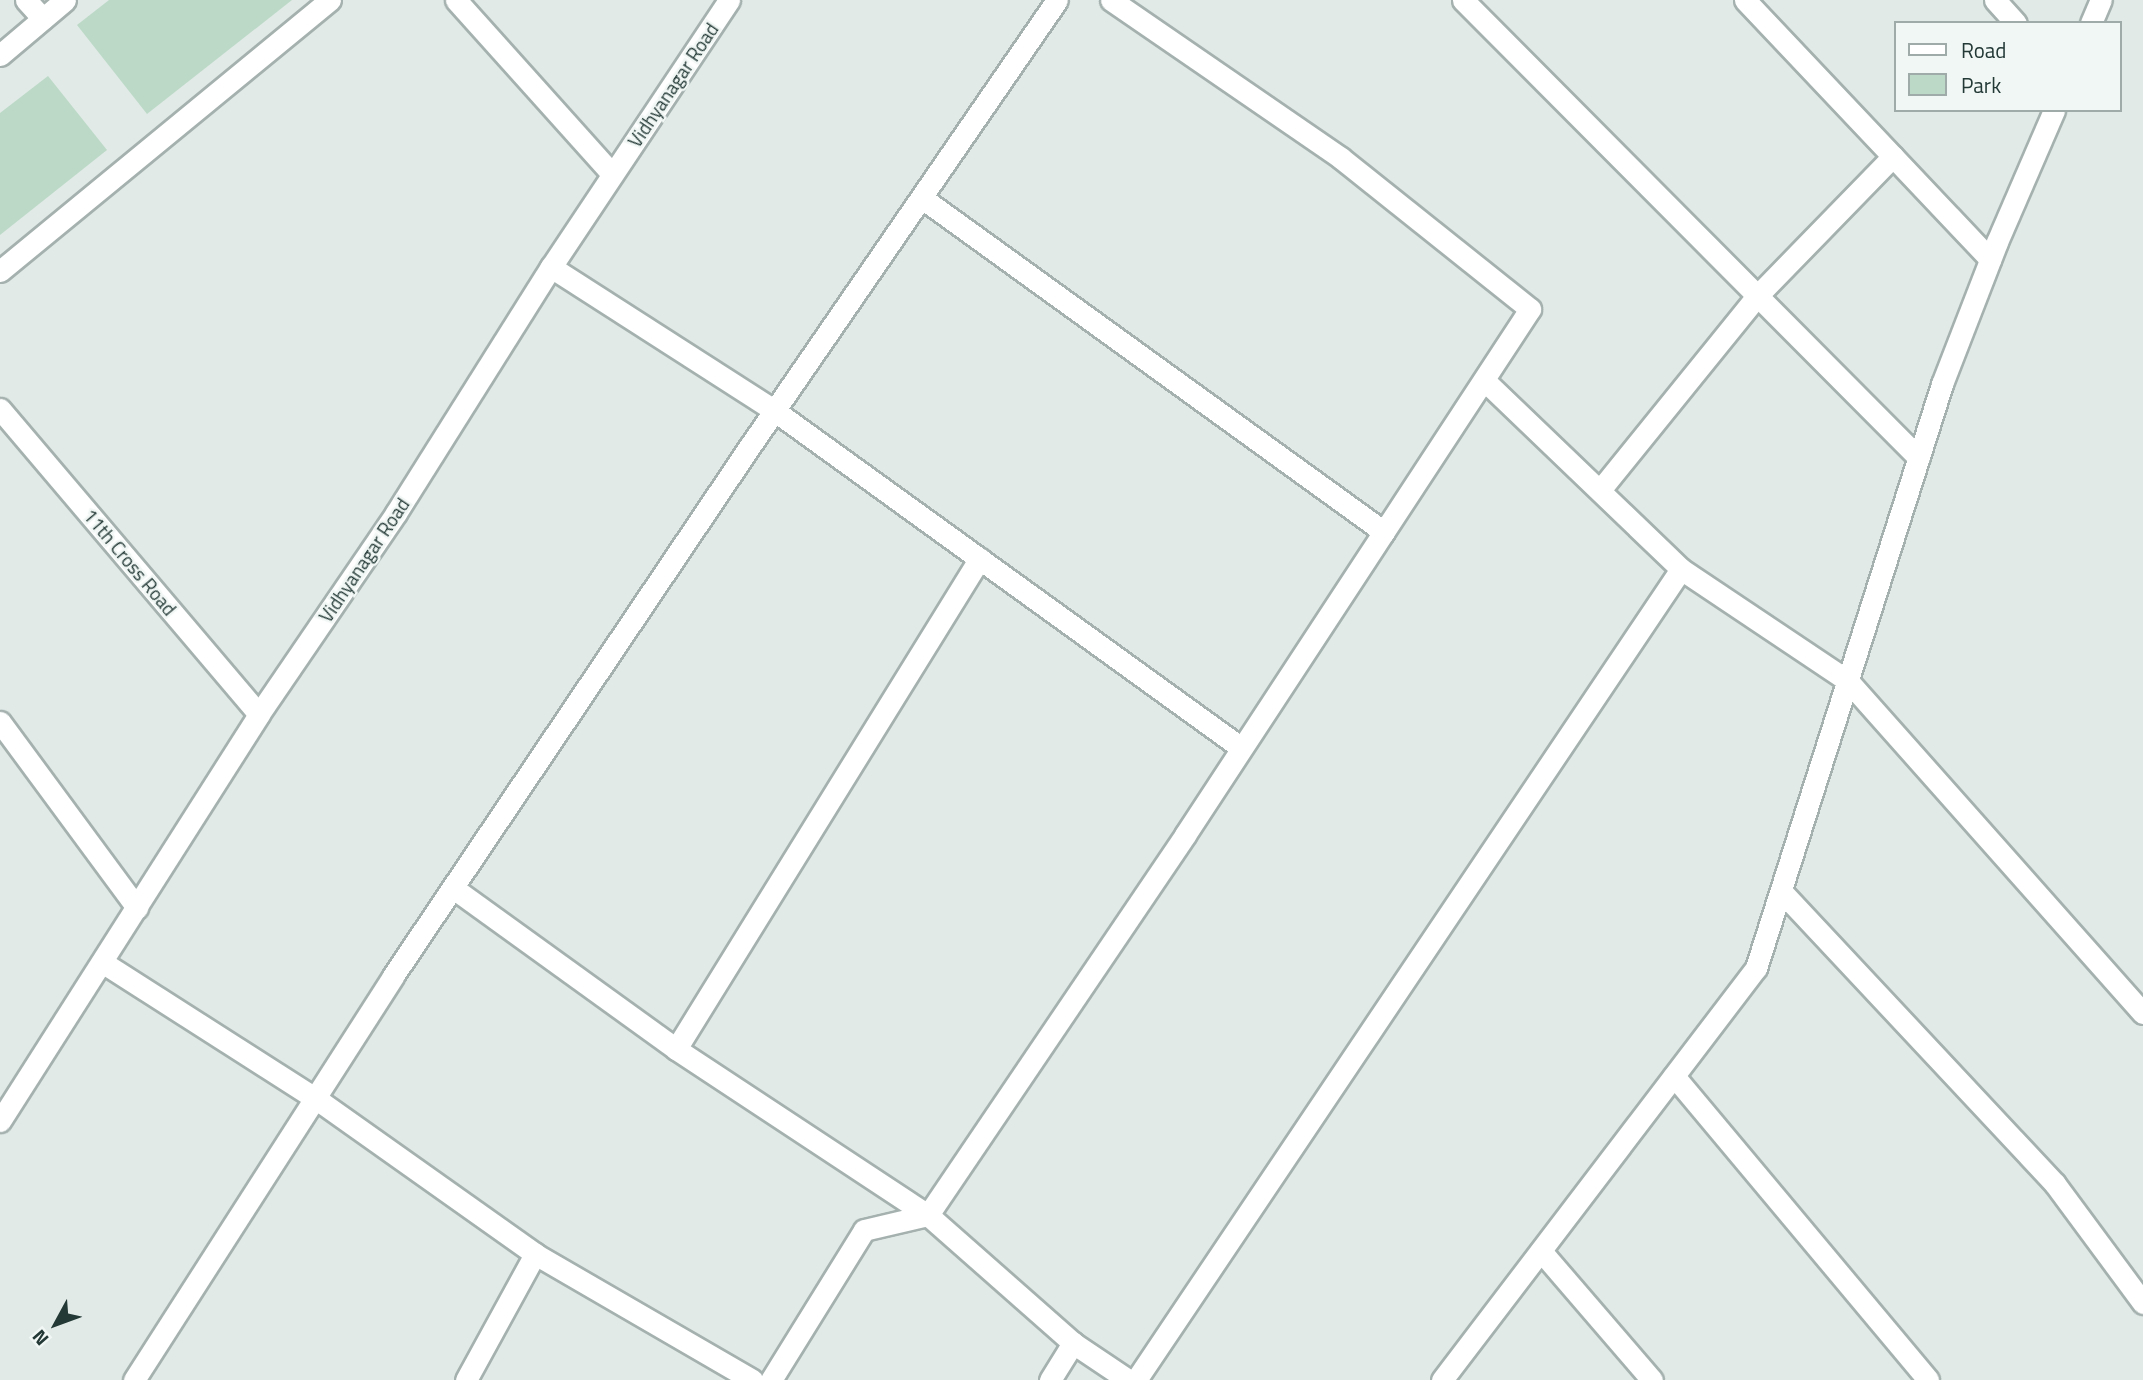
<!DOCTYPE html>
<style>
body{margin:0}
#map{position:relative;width:2143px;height:1380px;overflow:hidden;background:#e1eae7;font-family:"Titillium Web",sans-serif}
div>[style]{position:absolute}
.green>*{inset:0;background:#bcd9c7}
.roads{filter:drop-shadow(2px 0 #a4b1ae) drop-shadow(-2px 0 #a4b1ae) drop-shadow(0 2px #a4b1ae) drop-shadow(0 -2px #a4b1ae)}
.street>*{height:21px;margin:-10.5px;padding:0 10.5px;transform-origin:10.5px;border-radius:10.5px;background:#fff}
.secondary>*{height:21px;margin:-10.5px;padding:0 10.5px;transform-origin:10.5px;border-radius:10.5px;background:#fff}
span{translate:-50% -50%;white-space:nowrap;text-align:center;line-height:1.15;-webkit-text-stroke:5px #f1f7f5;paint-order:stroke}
.street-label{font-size:19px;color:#233935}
.legend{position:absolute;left:1894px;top:21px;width:228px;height:91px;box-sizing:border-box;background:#f1f7f5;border:2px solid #9faba8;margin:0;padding:9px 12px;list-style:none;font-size:21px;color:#233935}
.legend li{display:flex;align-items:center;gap:14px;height:35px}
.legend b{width:35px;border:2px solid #9faba8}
.north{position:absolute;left:21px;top:1289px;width:70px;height:70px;-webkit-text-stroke:5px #f1f7f5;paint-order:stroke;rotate:229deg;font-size:19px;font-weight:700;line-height:28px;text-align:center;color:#233935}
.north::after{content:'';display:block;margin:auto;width:24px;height:32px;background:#233935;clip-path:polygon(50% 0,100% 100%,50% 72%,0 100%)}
</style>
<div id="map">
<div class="green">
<i style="clip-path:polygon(109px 0,292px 0,147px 114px,77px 25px)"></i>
<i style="clip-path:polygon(48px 76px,107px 150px,0 235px,0 113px)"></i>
</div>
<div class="roads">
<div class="street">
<i style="left:26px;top:0;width:25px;rotate:48deg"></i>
<i style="left:456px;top:0;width:234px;rotate:48.1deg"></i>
<i style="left:1463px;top:0;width:646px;rotate:45.13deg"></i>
<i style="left:1745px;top:0;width:357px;rotate:46.6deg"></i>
<i style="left:1995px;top:0;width:31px;rotate:48deg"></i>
<i style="left:2091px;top:23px;width:25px;rotate:-67deg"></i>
<i style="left:0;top:55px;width:85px;rotate:-40.2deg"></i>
<i style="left:922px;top:198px;width:570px;rotate:35.86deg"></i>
<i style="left:551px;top:267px;width:266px;rotate:32.7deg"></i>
<i style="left:775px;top:411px;width:574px;rotate:35.85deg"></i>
<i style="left:0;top:271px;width:427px;rotate:-39.4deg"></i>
<i style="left:0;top:409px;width:400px;rotate:49.7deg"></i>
<i style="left:1600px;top:490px;width:250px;rotate:-51deg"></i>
<i style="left:1757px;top:296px;width:195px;rotate:-45.8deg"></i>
<i style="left:1681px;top:569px;width:201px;rotate:33.8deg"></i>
<i style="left:1848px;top:681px;width:444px;rotate:48.4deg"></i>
<i style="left:0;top:722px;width:231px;rotate:53.6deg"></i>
<i style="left:453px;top:888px;width:275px;rotate:35.8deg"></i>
<i style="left:676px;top:1049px;width:302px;rotate:33.4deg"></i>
<i style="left:928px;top:1215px;width:193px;rotate:41.4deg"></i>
<i style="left:1073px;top:1343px;width:66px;rotate:33.9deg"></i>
<i style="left:1781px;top:891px;width:401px;rotate:46.9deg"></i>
<i style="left:2055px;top:1184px;width:148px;rotate:53.5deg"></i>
<i style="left:102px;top:962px;width:253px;rotate:32.6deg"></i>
<i style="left:315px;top:1098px;width:270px;rotate:35.3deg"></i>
<i style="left:535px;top:1254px;width:251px;rotate:30.1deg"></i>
<i style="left:676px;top:1049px;width:577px;rotate:-58.24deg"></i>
<i style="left:1674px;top:1076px;width:396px;rotate:50.1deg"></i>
<i style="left:1541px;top:1251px;width:170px;rotate:49.3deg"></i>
<i style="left:134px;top:1380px;width:480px;rotate:-57.3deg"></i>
<i style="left:393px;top:976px;width:639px;rotate:-56.04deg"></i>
<i style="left:750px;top:446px;width:541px;rotate:-55.46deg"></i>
<i style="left:466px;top:1380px;width:144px;rotate:-61.3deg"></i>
<i style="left:771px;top:1380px;width:176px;rotate:-58.2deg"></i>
<i style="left:864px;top:1230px;width:66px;rotate:-13.2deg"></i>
<i style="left:928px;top:1215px;width:459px;rotate:-55.9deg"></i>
<i style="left:1185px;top:835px;width:629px;rotate:-56.74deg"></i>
<i style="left:1530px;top:309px;width:242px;rotate:-141.4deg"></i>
<i style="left:1341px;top:158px;width:279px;rotate:-145.5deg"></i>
<i style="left:1050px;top:1380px;width:44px;rotate:-58.1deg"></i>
<i style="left:1136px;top:1380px;width:977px;rotate:-56.1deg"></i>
<i style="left:1681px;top:569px;width:273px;rotate:-136.2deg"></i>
<i style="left:1442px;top:1380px;width:518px;rotate:-52.69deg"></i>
<i style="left:1756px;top:968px;width:613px;rotate:-72.33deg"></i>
<i style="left:1942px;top:384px;width:152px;rotate:-68.8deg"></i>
<i style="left:1997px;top:242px;width:144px;rotate:-66.6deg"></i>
</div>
<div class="secondary">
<i style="left:0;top:1121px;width:482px;rotate:-57.5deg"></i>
<i style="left:259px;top:714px;width:243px;rotate:-55.7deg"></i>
<i style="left:396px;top:513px;width:291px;rotate:-57.8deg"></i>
<i style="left:551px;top:267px;width:321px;rotate:-56.3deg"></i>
</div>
</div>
<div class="street-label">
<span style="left:673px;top:85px;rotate:-56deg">Vidhyanagar Road</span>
<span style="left:364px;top:560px;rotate:-56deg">Vidhyanagar Road</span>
<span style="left:130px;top:562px;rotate:50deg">11th Cross Road</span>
</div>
<ul class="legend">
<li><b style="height:9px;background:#fff"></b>Road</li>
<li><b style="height:19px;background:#bcd9c7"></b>Park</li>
</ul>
<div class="north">N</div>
</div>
